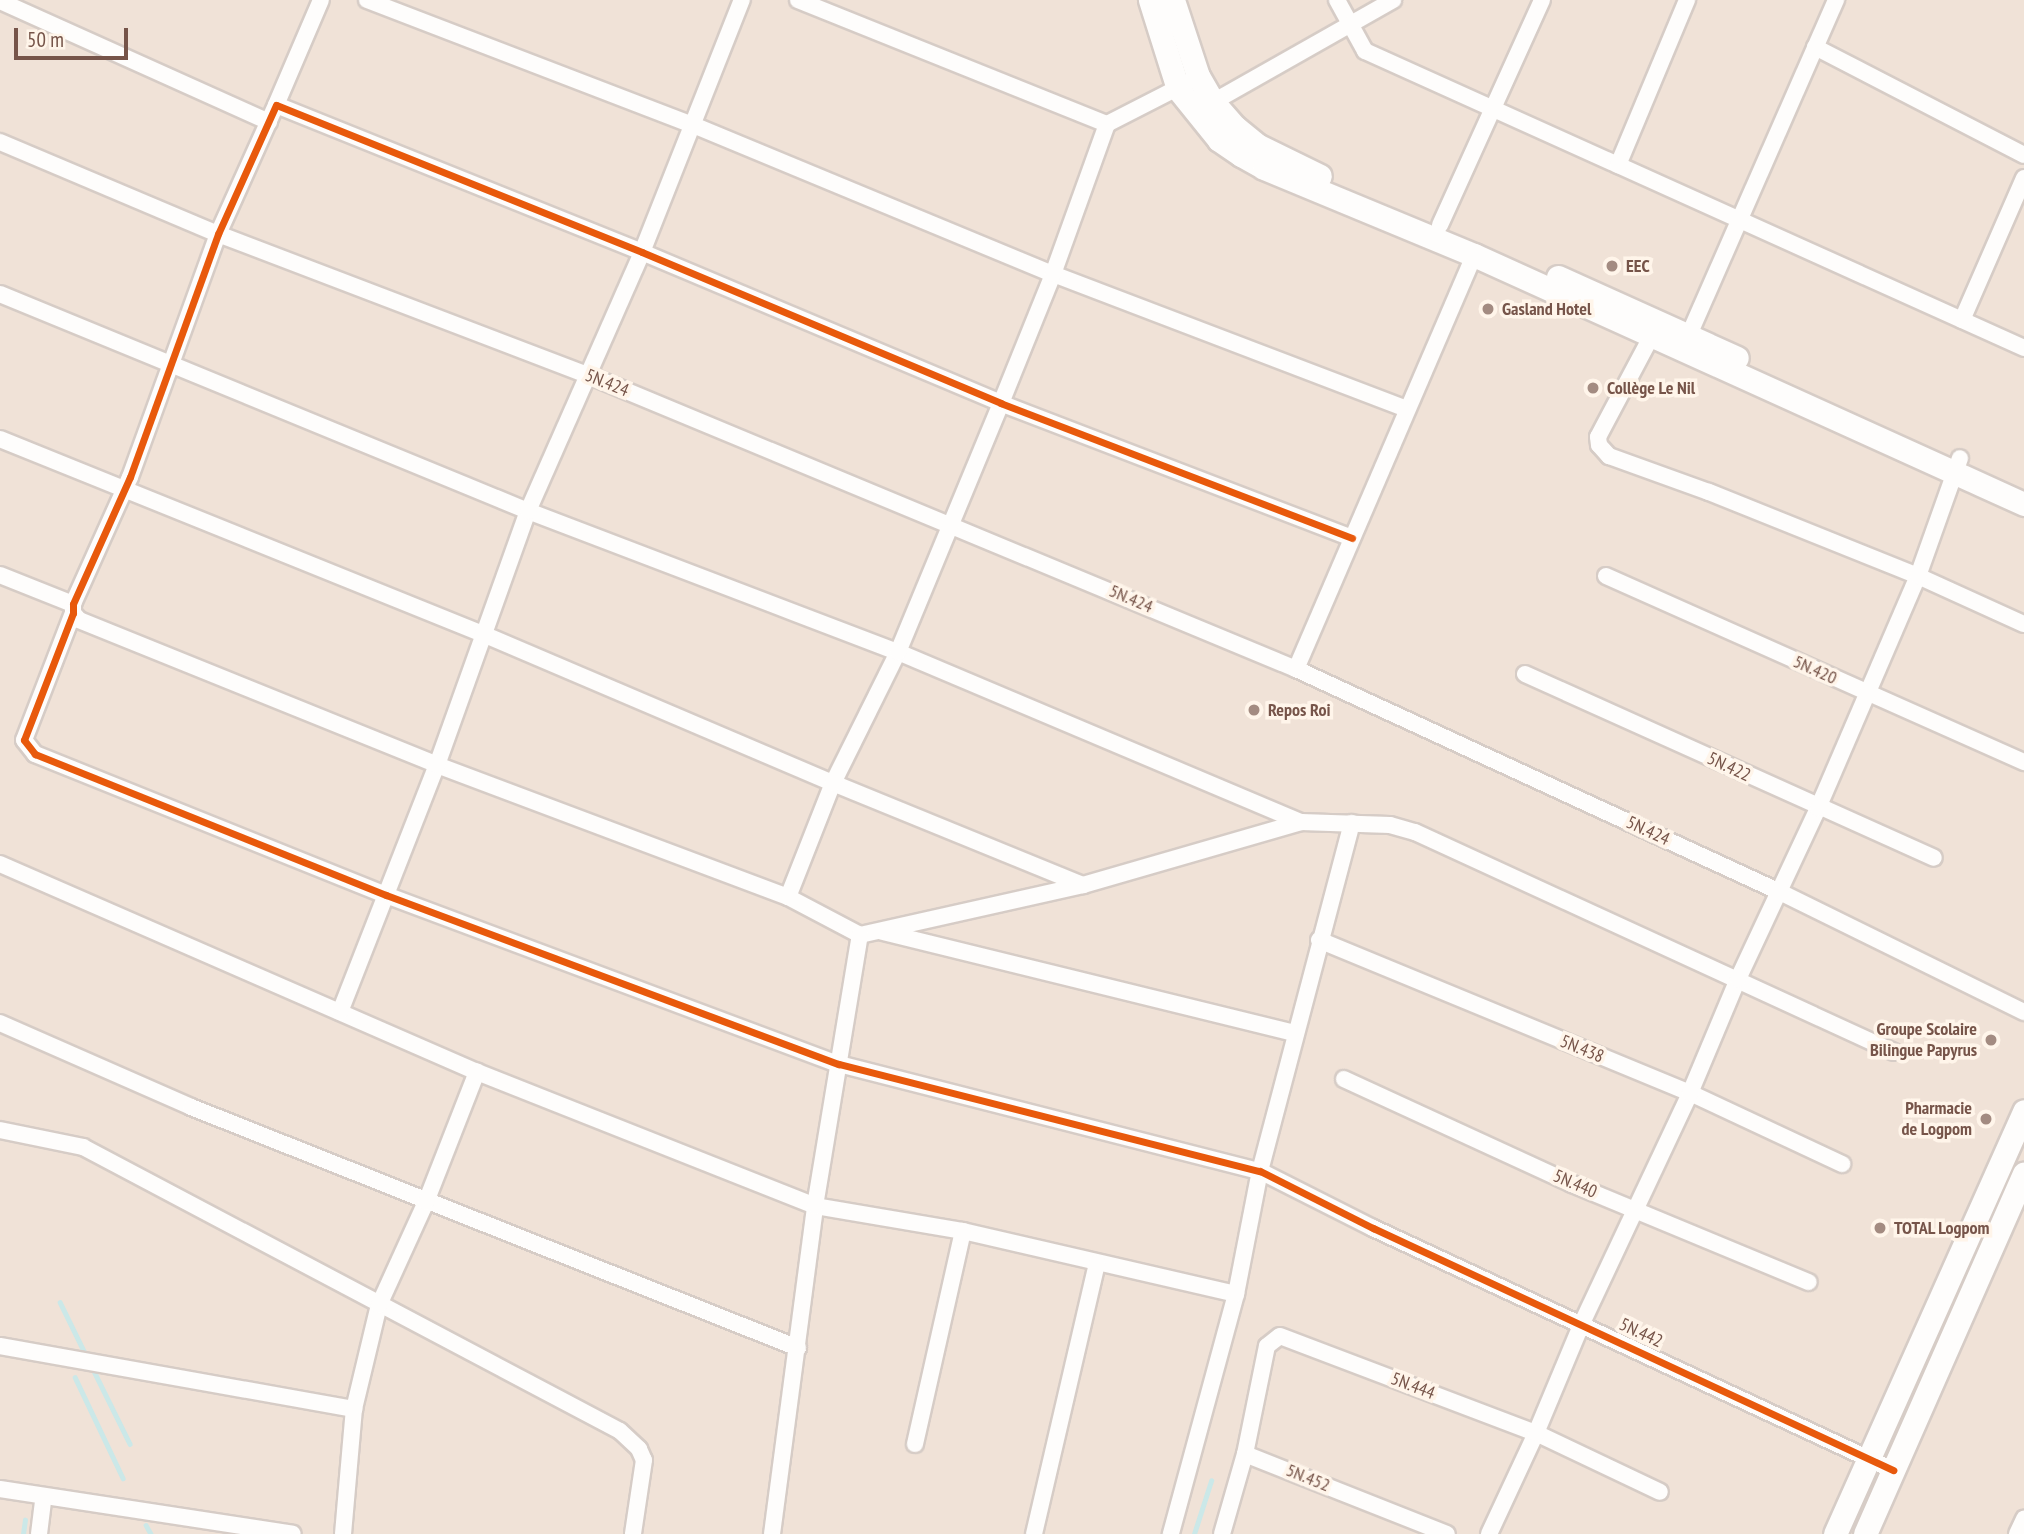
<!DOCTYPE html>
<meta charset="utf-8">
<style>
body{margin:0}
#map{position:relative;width:2024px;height:1534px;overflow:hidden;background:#f7f0ea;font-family:"PT Sans Narrow",sans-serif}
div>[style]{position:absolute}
.residential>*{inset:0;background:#f0e2d7;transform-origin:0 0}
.stream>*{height:4.5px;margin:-2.25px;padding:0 2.25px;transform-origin:2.25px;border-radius:2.25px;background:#cbe8e8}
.roads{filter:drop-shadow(2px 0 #d6ccc6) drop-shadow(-2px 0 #d6ccc6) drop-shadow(0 2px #d6ccc6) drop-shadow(0 -2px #d6ccc6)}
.minor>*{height:16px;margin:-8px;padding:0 8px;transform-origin:8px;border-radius:8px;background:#fefdfc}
.secondary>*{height:23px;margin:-11.5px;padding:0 11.5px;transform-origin:11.5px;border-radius:11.5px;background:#fefdfc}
.cycleway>*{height:7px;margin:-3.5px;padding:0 3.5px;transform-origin:3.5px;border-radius:3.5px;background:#e8590c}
.dots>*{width:19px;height:19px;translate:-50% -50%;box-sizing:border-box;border:4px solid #fff5ea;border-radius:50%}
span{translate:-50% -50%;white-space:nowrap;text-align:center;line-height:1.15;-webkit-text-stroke:7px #fff5ea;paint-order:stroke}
.poi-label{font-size:18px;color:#765449;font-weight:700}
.left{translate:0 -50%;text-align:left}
.right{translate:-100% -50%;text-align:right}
.street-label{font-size:18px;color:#765449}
.scale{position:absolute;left:14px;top:28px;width:114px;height:32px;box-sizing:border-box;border:4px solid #765449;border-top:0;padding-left:9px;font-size:21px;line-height:24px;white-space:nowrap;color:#765449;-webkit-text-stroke:5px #fff5ea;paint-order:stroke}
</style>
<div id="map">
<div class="residential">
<i style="left:0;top:0;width:2024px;height:1534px"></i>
</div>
<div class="stream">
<i style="left:60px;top:1302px;width:61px;rotate:63.9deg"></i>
<i style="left:91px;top:1365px;width:88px;rotate:63.7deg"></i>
<i style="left:75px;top:1377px;width:112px;rotate:64.6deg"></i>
<i style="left:146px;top:1525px;width:10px;rotate:61deg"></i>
<i style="left:23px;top:1534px;width:14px;rotate:-82deg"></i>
<i style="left:1194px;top:1534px;width:56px;rotate:-72.2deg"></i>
</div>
<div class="roads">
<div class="minor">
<i style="left:367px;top:0;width:349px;rotate:21deg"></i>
<i style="left:693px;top:125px;width:390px;rotate:22.5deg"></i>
<i style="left:1053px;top:274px;width:379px;rotate:20.9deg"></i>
<i style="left:798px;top:0;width:333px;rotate:21.9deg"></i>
<i style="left:1337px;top:0;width:58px;rotate:61.2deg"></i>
<i style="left:1365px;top:51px;width:723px;rotate:24.26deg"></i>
<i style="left:0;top:1px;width:295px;rotate:24.2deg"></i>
<i style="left:1815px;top:47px;width:235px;rotate:27.3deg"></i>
<i style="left:1213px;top:102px;width:207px;rotate:-29.5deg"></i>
<i style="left:276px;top:105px;width:114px;rotate:-66.8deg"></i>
<i style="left:0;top:142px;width:237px;rotate:22.9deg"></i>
<i style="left:218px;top:234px;width:396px;rotate:20.9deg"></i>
<i style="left:588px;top:375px;width:767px;rotate:22.55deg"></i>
<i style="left:1296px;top:669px;width:533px;rotate:24.74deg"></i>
<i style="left:1780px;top:892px;width:272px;rotate:26.2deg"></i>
<i style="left:1618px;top:165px;width:179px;rotate:-67.3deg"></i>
<i style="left:1440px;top:225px;width:247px;rotate:-65.6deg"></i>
<i style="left:0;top:294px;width:571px;rotate:22.34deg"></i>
<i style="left:528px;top:511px;width:396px;rotate:20.9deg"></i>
<i style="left:898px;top:652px;width:437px;rotate:22.9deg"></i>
<i style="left:1962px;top:320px;width:155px;rotate:-66.4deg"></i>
<i style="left:1651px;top:337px;width:113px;rotate:117.9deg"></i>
<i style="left:1598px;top:437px;width:8px;rotate:83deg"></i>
<i style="left:1599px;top:445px;width:15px;rotate:48deg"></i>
<i style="left:1609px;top:456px;width:106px;rotate:19.8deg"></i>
<i style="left:1709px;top:492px;width:225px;rotate:21.9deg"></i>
<i style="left:1918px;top:576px;width:116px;rotate:24.4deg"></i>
<i style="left:1685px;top:344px;width:376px;rotate:-66.3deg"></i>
<i style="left:0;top:439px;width:521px;rotate:21.99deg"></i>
<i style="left:483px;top:634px;width:380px;rotate:23.1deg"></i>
<i style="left:833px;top:783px;width:270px;rotate:22.2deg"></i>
<i style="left:1352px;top:538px;width:376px;rotate:-159deg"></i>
<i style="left:1001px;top:403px;width:389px;rotate:-157.2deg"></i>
<i style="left:642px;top:252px;width:394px;rotate:-158.1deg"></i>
<i style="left:276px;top:105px;width:141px;rotate:114.2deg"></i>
<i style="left:218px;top:234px;width:258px;rotate:109.9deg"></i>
<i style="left:130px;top:477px;width:139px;rotate:114.2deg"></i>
<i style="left:73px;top:604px;width:9px;rotate:90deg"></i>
<i style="left:73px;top:613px;width:136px;rotate:111.1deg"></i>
<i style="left:24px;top:740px;width:18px;rotate:52deg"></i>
<i style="left:35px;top:754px;width:378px;rotate:21.9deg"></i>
<i style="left:386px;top:895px;width:483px;rotate:20.5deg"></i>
<i style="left:839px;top:1064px;width:434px;rotate:14.3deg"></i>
<i style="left:1260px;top:1171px;width:127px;rotate:26.8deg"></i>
<i style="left:1373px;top:1228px;width:574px;rotate:24.96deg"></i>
<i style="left:0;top:575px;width:79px;rotate:21.7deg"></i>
<i style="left:1606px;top:576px;width:458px;rotate:24deg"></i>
<i style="left:73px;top:613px;width:9px;rotate:49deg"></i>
<i style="left:79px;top:620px;width:386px;rotate:22deg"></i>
<i style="left:437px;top:765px;width:375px;rotate:20.6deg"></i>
<i style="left:788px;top:897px;width:81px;rotate:27.8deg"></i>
<i style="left:860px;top:935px;width:229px;rotate:-12.6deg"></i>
<i style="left:1083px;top:885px;width:227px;rotate:-16.1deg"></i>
<i style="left:1301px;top:822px;width:89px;rotate:1.9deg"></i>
<i style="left:1390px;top:825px;width:26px;rotate:16deg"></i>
<i style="left:1415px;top:832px;width:527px;rotate:24.67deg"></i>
<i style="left:1296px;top:669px;width:451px;rotate:-66.7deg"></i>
<i style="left:1525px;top:674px;width:448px;rotate:24.2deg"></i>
<i style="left:0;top:864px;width:520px;rotate:23.56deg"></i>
<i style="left:477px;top:1072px;width:364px;rotate:21.6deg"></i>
<i style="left:815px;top:1206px;width:150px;rotate:9.6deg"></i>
<i style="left:963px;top:1231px;width:280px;rotate:13deg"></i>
<i style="left:1236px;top:1294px;width:249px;rotate:105.2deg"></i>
<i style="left:788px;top:897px;width:123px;rotate:-68.5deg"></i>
<i style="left:833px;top:783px;width:146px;rotate:-63.6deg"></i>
<i style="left:898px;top:652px;width:269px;rotate:-67.5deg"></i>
<i style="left:1001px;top:403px;width:139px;rotate:-68deg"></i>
<i style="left:1053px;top:274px;width:159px;rotate:-70.2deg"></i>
<i style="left:1107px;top:124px;width:90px;rotate:-27.1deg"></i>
<i style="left:883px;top:932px;width:424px;rotate:13.8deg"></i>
<i style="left:1319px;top:940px;width:401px;rotate:22.4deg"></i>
<i style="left:1690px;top:1093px;width:168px;rotate:25deg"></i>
<i style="left:340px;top:1012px;width:265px;rotate:-68.6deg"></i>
<i style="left:437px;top:765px;width:270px;rotate:-70.3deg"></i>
<i style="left:528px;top:511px;width:283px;rotate:-66.2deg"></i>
<i style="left:642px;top:252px;width:271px;rotate:-68.4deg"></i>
<i style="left:0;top:1023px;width:209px;rotate:23.7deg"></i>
<i style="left:191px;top:1107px;width:653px;rotate:21.65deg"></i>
<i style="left:1344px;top:1079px;width:251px;rotate:24.7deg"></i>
<i style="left:1572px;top:1184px;width:256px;rotate:22.5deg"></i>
<i style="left:0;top:1130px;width:85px;rotate:11.6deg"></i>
<i style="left:83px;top:1147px;width:607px;rotate:27.87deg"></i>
<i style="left:620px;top:1431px;width:26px;rotate:43deg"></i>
<i style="left:639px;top:1449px;width:12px;rotate:66deg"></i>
<i style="left:644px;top:1460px;width:75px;rotate:98.5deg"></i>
<i style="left:1236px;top:1294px;width:125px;rotate:-79deg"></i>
<i style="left:1260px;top:1171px;width:360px;rotate:-75.2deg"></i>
<i style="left:0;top:1346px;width:360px;rotate:10.1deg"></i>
<i style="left:915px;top:1444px;width:218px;rotate:-77.3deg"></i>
<i style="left:1245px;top:1454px;width:217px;rotate:21.6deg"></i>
<i style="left:0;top:1489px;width:296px;rotate:8.7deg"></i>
<i style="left:39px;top:1534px;width:38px;rotate:-83deg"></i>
<i style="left:343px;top:1534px;width:125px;rotate:-85deg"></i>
<i style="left:354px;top:1409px;width:107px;rotate:-76.5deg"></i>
<i style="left:379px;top:1305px;width:113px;rotate:-65.5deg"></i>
<i style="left:426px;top:1202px;width:140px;rotate:-68.6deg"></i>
<i style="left:772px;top:1534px;width:331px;rotate:-82.5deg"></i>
<i style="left:815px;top:1206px;width:275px;rotate:-80.6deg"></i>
<i style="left:1034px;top:1534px;width:278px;rotate:-76.9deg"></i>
<i style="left:1222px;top:1534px;width:83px;rotate:-74deg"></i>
<i style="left:1245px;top:1454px;width:110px;rotate:-78.5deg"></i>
<i style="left:1267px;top:1346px;width:16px;rotate:-38deg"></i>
<i style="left:1280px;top:1336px;width:274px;rotate:20.8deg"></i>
<i style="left:1536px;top:1433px;width:137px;rotate:25.4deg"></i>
<i style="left:1489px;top:1534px;width:111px;rotate:-65deg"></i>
<i style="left:1536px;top:1433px;width:119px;rotate:-67.3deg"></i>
<i style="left:1582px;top:1323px;width:254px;rotate:-64.8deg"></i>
<i style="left:1690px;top:1093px;width:124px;rotate:-67.2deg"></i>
<i style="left:1738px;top:979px;width:189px;rotate:-64.9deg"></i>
<i style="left:1818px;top:808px;width:253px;rotate:-66.7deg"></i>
<i style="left:1918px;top:576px;width:125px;rotate:-70.4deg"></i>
<i style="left:2017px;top:1534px;width:17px;rotate:-65deg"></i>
</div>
<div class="secondary">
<i style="left:1150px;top:0;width:93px;rotate:72.5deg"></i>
<i style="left:1178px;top:89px;width:65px;rotate:51.2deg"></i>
<i style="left:1219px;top:140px;width:27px;rotate:34deg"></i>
<i style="left:1241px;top:155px;width:26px;rotate:29deg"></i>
<i style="left:1264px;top:168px;width:227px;rotate:22.5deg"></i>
<i style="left:1474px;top:255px;width:604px;rotate:24.36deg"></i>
<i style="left:1173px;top:0;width:80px;rotate:71.8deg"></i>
<i style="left:1198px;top:76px;width:30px;rotate:60deg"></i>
<i style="left:1213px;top:102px;width:33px;rotate:49deg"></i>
<i style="left:1235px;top:127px;width:28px;rotate:39deg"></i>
<i style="left:1257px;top:145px;width:70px;rotate:26.2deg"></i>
<i style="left:1558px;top:277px;width:196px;rotate:24.3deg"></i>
<i style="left:1835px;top:1534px;width:463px;rotate:-65.9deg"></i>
<i style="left:1865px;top:1534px;width:394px;rotate:-66.2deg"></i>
</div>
</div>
<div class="cycleway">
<i style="left:1352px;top:538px;width:376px;rotate:-159deg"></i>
<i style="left:1001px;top:403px;width:389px;rotate:-157.2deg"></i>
<i style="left:642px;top:252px;width:394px;rotate:-158.1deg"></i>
<i style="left:276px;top:105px;width:141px;rotate:114.2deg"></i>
<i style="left:218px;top:234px;width:258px;rotate:109.9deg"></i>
<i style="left:130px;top:477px;width:139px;rotate:114.2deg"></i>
<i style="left:73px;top:604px;width:9px;rotate:90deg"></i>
<i style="left:73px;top:613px;width:136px;rotate:111.1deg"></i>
<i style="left:24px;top:740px;width:18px;rotate:52deg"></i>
<i style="left:35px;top:754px;width:378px;rotate:21.9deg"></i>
<i style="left:386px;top:895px;width:483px;rotate:20.5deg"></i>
<i style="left:839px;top:1064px;width:434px;rotate:14.3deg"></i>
<i style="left:1260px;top:1171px;width:127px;rotate:26.8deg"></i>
<i style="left:1373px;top:1228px;width:574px;rotate:24.96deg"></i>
</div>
<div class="dots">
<i style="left:1612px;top:266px;background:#a38b81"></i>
<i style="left:1488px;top:309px;background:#a38b81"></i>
<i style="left:1593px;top:388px;background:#a38b81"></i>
<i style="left:1254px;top:710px;background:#a38b81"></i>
<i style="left:1991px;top:1040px;background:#a38b81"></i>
<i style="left:1986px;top:1119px;background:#a38b81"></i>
<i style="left:1880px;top:1228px;background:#a38b81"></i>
</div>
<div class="poi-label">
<span class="left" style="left:1626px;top:266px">EEC</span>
<span class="left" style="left:1502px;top:309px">Gasland Hotel</span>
<span class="left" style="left:1607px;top:388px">Collège Le Nil</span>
<span class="left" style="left:1268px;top:710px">Repos Roi</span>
<span class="right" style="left:1977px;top:1040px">Groupe Scolaire<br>Bilingue Papyrus</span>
<span class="right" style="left:1972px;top:1119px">Pharmacie<br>de Logpom</span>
<span class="left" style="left:1894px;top:1228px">TOTAL Logpom</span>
</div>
<div class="street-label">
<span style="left:607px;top:383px;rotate:22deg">5N.424</span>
<span style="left:1131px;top:599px;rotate:23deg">5N.424</span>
<span style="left:1815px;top:670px;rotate:24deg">5N.420</span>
<span style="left:1729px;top:767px;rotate:25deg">5N.422</span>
<span style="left:1648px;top:831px;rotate:25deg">5N.424</span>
<span style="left:1582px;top:1049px;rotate:22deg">5N.438</span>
<span style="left:1575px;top:1184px;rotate:23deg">5N.440</span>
<span style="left:1641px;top:1333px;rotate:25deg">5N.442</span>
<span style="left:1413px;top:1386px;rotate:21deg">5N.444</span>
<span style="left:1308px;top:1478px;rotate:22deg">5N.452</span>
</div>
<div class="scale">50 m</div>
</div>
